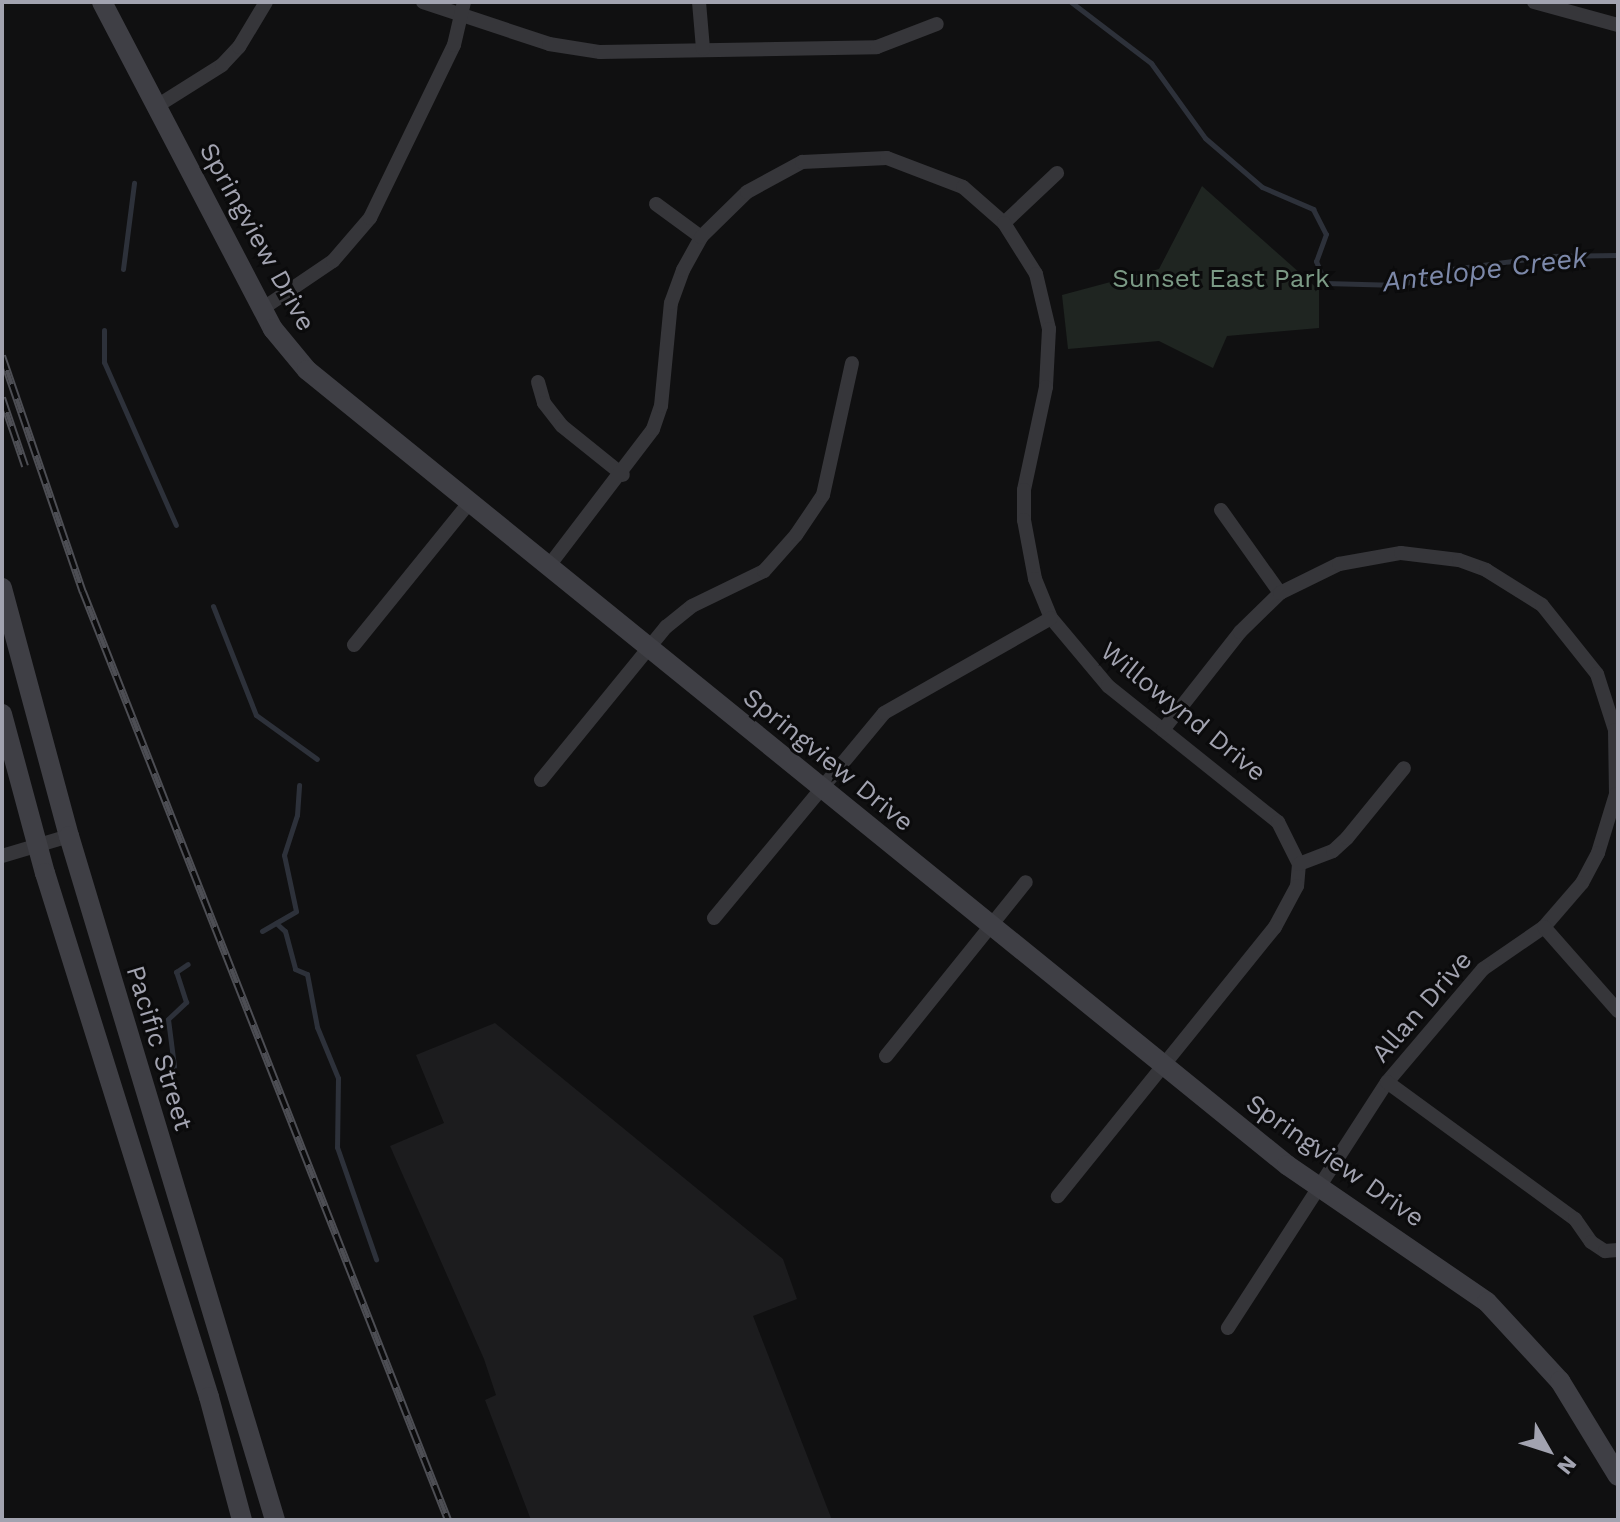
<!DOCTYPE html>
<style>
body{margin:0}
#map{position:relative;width:1620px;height:1522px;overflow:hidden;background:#101011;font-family:"Work Sans",sans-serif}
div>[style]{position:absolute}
.built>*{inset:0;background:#1c1c1e}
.green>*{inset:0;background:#1f2521}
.stream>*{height:5px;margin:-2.5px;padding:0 2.5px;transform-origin:2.5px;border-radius:2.5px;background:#2d313a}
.street>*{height:14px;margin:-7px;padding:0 7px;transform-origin:7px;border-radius:7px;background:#36363a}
.secondary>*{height:20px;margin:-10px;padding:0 10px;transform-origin:10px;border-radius:10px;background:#3f3f45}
.rail>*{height:8px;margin-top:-4px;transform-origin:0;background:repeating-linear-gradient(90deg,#0b0b0c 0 15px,#4d4e54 0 30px);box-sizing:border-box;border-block:2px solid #4d4e54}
span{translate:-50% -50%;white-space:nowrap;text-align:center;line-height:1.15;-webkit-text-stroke:6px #0b0b0c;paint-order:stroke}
.street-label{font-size:26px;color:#a2a3b0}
.park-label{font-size:26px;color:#7b9a85}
.water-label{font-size:28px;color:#7c88a9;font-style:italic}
.frame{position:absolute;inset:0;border:4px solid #a2a3b0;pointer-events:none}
.north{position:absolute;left:1508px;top:1410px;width:80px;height:80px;-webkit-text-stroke:6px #0b0b0c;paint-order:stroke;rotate:129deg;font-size:22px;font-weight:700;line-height:32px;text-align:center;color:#a2a3b0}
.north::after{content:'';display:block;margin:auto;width:28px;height:36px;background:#a2a3b0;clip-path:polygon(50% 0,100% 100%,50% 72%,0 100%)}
</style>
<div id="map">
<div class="built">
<i style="clip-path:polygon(495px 1023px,783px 1259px,797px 1299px,753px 1316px,832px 1520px,531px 1520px,485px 1400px,496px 1395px,484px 1359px,390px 1146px,444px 1123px,416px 1055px)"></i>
</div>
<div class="green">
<i style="clip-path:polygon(1202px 186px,1319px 290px,1319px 328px,1227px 336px,1213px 368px,1159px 341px,1068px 349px,1062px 295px,1159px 269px)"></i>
</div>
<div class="stream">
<i style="left:1071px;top:2px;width:101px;rotate:37.3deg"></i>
<i style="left:1151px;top:63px;width:92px;rotate:54.2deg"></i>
<i style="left:1205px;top:138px;width:75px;rotate:40.7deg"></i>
<i style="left:1262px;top:187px;width:56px;rotate:23.3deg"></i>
<i style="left:1313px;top:209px;width:28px;rotate:63deg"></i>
<i style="left:1326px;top:234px;width:29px;rotate:110deg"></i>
<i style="left:1316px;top:261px;width:24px;rotate:68deg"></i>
<i style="left:1325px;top:283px;width:74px;rotate:1.5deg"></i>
<i style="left:1399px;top:285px;width:55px;rotate:-16.8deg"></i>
<i style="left:1452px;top:269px;width:98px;rotate:-7.6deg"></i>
<i style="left:1549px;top:256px;width:69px;rotate:-0.8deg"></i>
<i style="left:123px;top:269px;width:87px;rotate:-82.7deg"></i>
<i style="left:104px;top:330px;width:32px;rotate:90deg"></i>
<i style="left:104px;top:362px;width:178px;rotate:66.2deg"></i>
<i style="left:213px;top:606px;width:117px;rotate:68.5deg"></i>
<i style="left:256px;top:715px;width:75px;rotate:35.8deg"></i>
<i style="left:276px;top:923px;width:12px;rotate:42deg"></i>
<i style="left:285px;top:931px;width:39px;rotate:75deg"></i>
<i style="left:295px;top:969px;width:13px;rotate:23deg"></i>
<i style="left:307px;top:974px;width:54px;rotate:79.3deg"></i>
<i style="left:317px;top:1027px;width:55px;rotate:67.6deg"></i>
<i style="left:338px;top:1078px;width:69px;rotate:90.8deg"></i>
<i style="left:337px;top:1147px;width:119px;rotate:70.8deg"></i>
<i style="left:262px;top:931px;width:39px;rotate:-30deg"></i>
<i style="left:296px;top:911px;width:57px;rotate:-102.1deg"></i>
<i style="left:284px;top:855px;width:42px;rotate:-72deg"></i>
<i style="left:297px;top:815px;width:30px;rotate:-86deg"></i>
<i style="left:174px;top:1066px;width:47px;rotate:-97.3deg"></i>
<i style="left:168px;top:1019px;width:25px;rotate:-43deg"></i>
<i style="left:186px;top:1002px;width:32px;rotate:-108deg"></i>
<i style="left:176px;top:972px;width:14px;rotate:-34deg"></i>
</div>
<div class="street">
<i style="left:423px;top:2px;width:133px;rotate:18.4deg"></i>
<i style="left:549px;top:44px;width:52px;rotate:8.9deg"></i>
<i style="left:600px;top:52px;width:277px;rotate:-1deg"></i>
<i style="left:877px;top:47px;width:64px;rotate:-21deg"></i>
<i style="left:699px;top:2px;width:47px;rotate:85.1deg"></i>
<i style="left:1534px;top:2px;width:87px;rotate:15.3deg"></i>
<i style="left:157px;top:106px;width:77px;rotate:-32.2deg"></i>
<i style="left:222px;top:65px;width:25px;rotate:-47deg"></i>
<i style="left:239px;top:47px;width:52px;rotate:-59deg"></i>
<i style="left:656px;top:204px;width:56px;rotate:36.3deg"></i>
<i style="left:1004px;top:223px;width:73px;rotate:-43.3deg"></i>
<i style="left:262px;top:309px;width:86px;rotate:-34.1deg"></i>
<i style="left:333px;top:261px;width:57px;rotate:-49.3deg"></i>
<i style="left:370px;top:218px;width:192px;rotate:-64.1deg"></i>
<i style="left:454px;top:45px;width:44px;rotate:-76.9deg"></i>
<i style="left:538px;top:382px;width:22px;rotate:74deg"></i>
<i style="left:544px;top:403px;width:29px;rotate:52deg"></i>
<i style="left:562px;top:426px;width:78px;rotate:38.8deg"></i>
<i style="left:1221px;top:510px;width:102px;rotate:54.6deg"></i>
<i style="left:548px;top:567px;width:173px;rotate:-52.7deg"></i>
<i style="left:653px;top:429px;width:24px;rotate:-71deg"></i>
<i style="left:661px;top:406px;width:103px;rotate:-84.5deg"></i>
<i style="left:671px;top:303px;width:35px;rotate:-70deg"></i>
<i style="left:683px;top:270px;width:38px;rotate:-61deg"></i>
<i style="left:701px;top:237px;width:64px;rotate:-44.4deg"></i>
<i style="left:747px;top:192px;width:63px;rotate:-28.6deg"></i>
<i style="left:802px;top:162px;width:85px;rotate:-2.7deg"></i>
<i style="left:887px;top:158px;width:81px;rotate:20.9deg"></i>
<i style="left:963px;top:187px;width:55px;rotate:41.3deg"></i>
<i style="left:1004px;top:223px;width:60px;rotate:57.9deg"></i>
<i style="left:1036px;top:274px;width:57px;rotate:76.7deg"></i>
<i style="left:1049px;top:329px;width:58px;rotate:93deg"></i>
<i style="left:1046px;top:387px;width:105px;rotate:102.1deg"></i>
<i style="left:1024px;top:490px;width:30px;rotate:90deg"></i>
<i style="left:1024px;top:520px;width:60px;rotate:79.4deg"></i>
<i style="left:1035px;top:579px;width:42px;rotate:67.7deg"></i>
<i style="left:1051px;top:618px;width:89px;rotate:50deg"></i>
<i style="left:1108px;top:686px;width:218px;rotate:38.7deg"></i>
<i style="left:1278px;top:822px;width:47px;rotate:63.4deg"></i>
<i style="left:1299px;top:864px;width:22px;rotate:95deg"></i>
<i style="left:1297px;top:886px;width:47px;rotate:118.2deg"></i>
<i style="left:1275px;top:927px;width:346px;rotate:128.9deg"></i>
<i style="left:354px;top:645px;width:181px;rotate:-51deg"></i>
<i style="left:1163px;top:730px;width:125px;rotate:-51.8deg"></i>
<i style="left:1240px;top:632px;width:56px;rotate:-44.3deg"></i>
<i style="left:1280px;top:593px;width:66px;rotate:-26.2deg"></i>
<i style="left:1339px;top:564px;width:63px;rotate:-10.1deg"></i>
<i style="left:1401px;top:553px;width:58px;rotate:6.9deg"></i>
<i style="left:1459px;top:560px;width:29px;rotate:20deg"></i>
<i style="left:1486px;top:570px;width:66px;rotate:32deg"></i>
<i style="left:1542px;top:605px;width:88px;rotate:51.4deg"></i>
<i style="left:1597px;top:674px;width:59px;rotate:72.2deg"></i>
<i style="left:1615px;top:730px;width:64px;rotate:89.1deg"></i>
<i style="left:1616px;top:794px;width:62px;rotate:107deg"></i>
<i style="left:1598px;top:853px;width:34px;rotate:118deg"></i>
<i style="left:1582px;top:883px;width:58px;rotate:130.8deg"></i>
<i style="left:1544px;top:927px;width:74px;rotate:145.5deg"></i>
<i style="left:1483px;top:969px;width:148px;rotate:130.3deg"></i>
<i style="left:1387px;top:1082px;width:293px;rotate:122.9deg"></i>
<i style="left:541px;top:780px;width:198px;rotate:-50.8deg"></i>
<i style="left:666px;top:627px;width:33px;rotate:-39deg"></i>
<i style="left:692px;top:606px;width:80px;rotate:-25.9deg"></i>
<i style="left:764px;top:571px;width:48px;rotate:-48.4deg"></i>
<i style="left:796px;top:535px;width:48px;rotate:-56deg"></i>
<i style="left:823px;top:495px;width:135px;rotate:-77.6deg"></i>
<i style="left:2px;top:856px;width:70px;rotate:-16.6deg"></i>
<i style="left:1299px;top:864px;width:36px;rotate:-21deg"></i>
<i style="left:1333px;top:851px;width:19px;rotate:-43deg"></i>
<i style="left:1347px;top:838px;width:90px;rotate:-50.8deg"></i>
<i style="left:714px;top:918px;width:266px;rotate:-50.3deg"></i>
<i style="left:884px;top:713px;width:192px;rotate:-29.6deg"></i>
<i style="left:1544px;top:927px;width:112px;rotate:48.6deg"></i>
<i style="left:886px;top:1056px;width:223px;rotate:-51.2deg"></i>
<i style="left:1387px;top:1082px;width:233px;rotate:36.1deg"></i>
<i style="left:1575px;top:1219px;width:28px;rotate:55deg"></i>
<i style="left:1591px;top:1242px;width:17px;rotate:33deg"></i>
<i style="left:1605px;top:1251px;width:13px;rotate:-4deg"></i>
</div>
<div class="secondary">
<i style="left:102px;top:2px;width:369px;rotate:62.4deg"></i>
<i style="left:273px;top:329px;width:53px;rotate:50.3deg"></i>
<i style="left:307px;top:370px;width:1262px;rotate:39.05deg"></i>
<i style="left:1287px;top:1165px;width:242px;rotate:34.4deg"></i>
<i style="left:1487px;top:1302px;width:108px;rotate:47.3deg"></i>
<i style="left:1560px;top:1381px;width:111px;rotate:58.6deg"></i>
<i style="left:2px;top:588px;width:257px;rotate:74.9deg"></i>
<i style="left:69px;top:836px;width:714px;rotate:73.24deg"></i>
<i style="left:2px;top:714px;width:165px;rotate:74.9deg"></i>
<i style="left:45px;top:873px;width:549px;rotate:72.62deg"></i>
<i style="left:209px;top:1397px;width:127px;rotate:75deg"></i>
</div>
<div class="rail">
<i style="left:2px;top:356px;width:250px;rotate:71.1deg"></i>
<i style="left:83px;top:592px;width:997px;rotate:68.53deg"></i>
<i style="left:2px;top:398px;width:72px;rotate:71.3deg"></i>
</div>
<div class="street-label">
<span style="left:257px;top:237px;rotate:61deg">Springview Drive</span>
<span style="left:1183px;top:712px;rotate:39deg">Willowynd Drive</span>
<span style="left:828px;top:760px;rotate:39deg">Springview Drive</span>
<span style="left:1422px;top:1007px;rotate:-49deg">Allan Drive</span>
<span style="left:159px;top:1048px;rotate:73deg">Pacific Street</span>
<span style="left:1335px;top:1161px;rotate:35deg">Springview Drive</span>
</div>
<div class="park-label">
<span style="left:1221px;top:279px">Sunset East Park</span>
</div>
<div class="water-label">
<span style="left:1485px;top:270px;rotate:-7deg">Antelope Creek</span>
</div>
<div class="frame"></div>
<div class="north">N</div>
</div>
